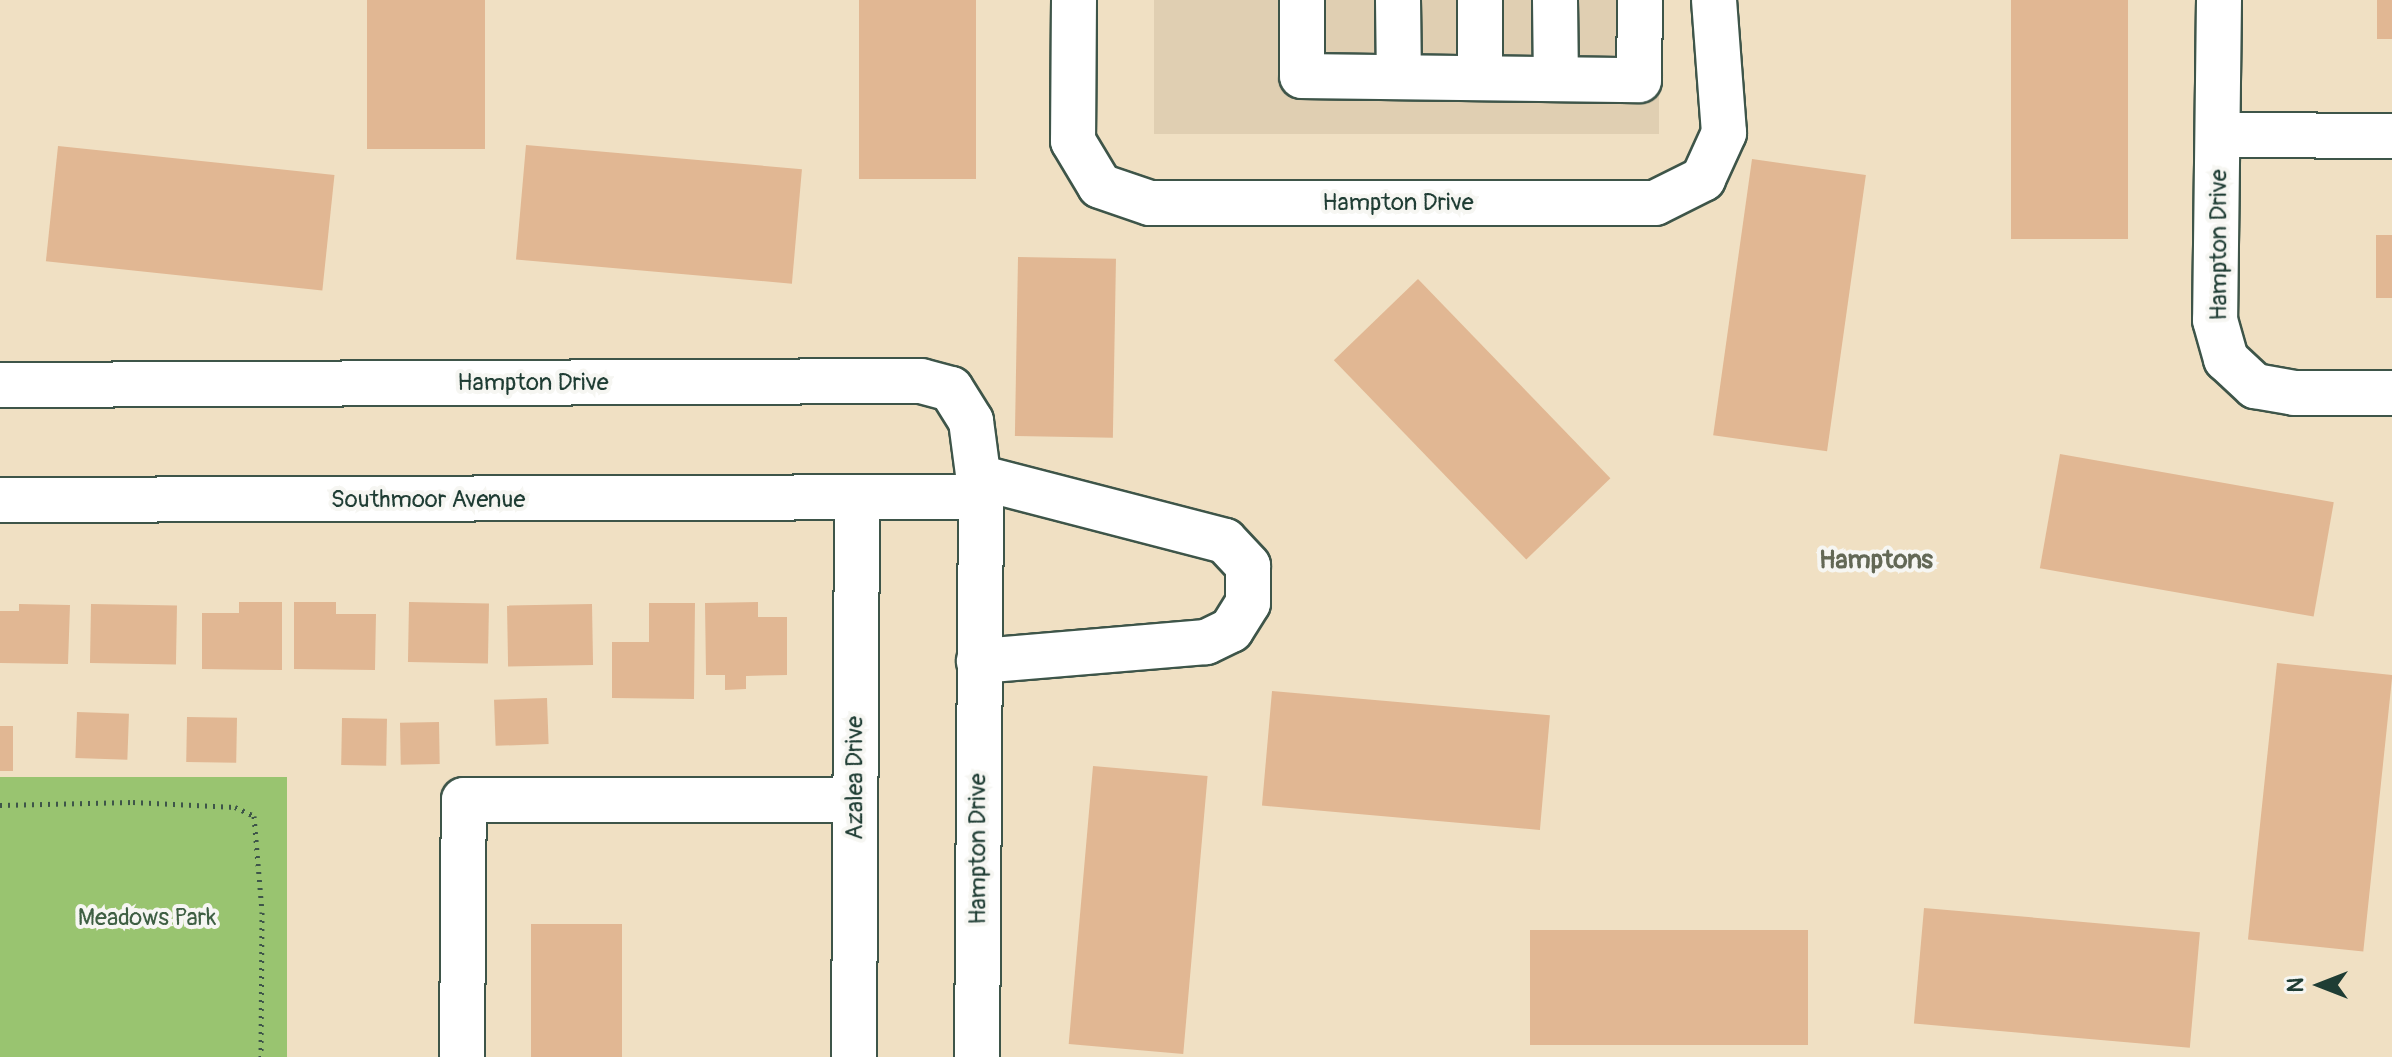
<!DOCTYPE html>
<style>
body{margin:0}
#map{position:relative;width:2392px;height:1057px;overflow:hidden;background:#f0e0c3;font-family:Pangolin,sans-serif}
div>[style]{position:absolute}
.built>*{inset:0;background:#e0cfb2;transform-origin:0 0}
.green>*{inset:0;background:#99c470;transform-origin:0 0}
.building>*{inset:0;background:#e1b793;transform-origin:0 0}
.path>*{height:5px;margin-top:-2.5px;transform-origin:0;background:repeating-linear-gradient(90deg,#3e5549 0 2px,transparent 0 8px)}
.roads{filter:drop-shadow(2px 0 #3e5549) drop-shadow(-2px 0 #3e5549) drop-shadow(0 2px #3e5549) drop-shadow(0 -2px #3e5549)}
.minor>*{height:44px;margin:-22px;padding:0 22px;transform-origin:22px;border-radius:22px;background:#fff}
span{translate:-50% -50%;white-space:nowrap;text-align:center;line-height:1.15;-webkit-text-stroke:8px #f6f6f2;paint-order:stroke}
.street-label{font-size:24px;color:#1f3d34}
.park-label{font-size:24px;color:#3e5f43}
.neighbourhood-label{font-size:26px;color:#636855;font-weight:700}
.north{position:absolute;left:2280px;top:945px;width:80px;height:80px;-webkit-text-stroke:6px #f6f6f2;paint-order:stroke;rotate:270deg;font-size:22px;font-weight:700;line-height:32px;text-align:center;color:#1f3d34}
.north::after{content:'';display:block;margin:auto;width:28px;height:36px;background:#1f3d34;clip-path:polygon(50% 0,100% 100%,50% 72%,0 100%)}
</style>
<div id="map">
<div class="built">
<i style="left:1154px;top:0;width:505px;height:134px"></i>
</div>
<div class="green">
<i style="left:287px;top:777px;width:280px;height:287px;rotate:90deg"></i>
</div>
<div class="building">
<i style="left:367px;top:0;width:118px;height:149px"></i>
<i style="left:859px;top:0;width:117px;height:179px"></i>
<i style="left:2011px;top:0;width:117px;height:239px"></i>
<i style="left:2377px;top:0;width:15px;height:39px"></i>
<i style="left:526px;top:145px;width:277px;height:115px;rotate:5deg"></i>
<i style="left:58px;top:146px;width:278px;height:116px;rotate:6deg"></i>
<i style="left:1752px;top:159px;width:115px;height:279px;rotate:8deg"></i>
<i style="left:2392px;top:235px;width:63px;height:16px;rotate:90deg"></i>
<i style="left:1018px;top:257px;width:98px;height:179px;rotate:1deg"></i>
<i style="left:1418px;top:279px;width:277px;height:117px;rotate:46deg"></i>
<i style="left:2060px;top:454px;width:278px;height:116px;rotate:10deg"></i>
<i style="clip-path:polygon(239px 602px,282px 602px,282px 670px,202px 669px,202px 613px,239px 613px)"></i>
<i style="clip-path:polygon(294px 602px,336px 602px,336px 614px,376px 614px,375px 670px,294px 669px)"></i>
<i style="left:409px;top:602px;width:80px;height:60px;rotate:1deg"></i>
<i style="clip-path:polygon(758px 602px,758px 617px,787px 617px,787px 675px,746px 676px,746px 689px,725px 690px,725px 675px,706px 675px,705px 603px)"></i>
<i style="clip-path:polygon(649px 603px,695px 603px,694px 699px,612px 698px,612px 642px,649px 642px)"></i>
<i style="clip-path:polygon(19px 604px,70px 605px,68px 664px,0 663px,0 611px,19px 611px)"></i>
<i style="left:91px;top:604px;width:86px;height:59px;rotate:1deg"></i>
<i style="left:592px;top:604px;width:61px;height:85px;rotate:89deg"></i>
<i style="left:2277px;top:663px;width:116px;height:278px;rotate:6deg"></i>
<i style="left:1272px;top:691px;width:279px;height:115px;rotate:5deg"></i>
<i style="left:547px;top:698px;width:46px;height:53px;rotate:88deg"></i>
<i style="left:77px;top:712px;width:52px;height:46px;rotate:2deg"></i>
<i style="left:187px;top:717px;width:50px;height:45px;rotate:1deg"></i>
<i style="left:342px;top:718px;width:45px;height:47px;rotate:1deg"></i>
<i style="left:439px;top:722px;width:42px;height:39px;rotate:89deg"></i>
<i style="left:0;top:726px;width:13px;height:45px"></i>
<i style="left:1093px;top:766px;width:115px;height:279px;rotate:5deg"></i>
<i style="left:1924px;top:908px;width:277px;height:116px;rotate:5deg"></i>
<i style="left:531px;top:924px;width:91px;height:133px"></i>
<i style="left:1530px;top:930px;width:278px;height:115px"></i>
</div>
<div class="path">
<i style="left:0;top:805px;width:133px;rotate:-1.3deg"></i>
<i style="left:133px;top:802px;width:102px;rotate:2.8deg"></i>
<i style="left:235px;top:807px;width:21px;rotate:25deg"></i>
<i style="left:254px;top:816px;width:96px;rotate:85.2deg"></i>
<i style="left:262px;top:912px;width:145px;rotate:90.4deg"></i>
</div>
<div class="roads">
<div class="minor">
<i style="left:1074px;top:0;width:141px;rotate:90.4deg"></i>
<i style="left:1073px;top:141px;width:52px;rotate:59deg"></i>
<i style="left:1100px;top:186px;width:53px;rotate:18.8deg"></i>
<i style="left:1150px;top:203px;width:505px"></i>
<i style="left:1655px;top:203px;width:54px;rotate:-26.6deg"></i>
<i style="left:1703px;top:179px;width:51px;rotate:-65.5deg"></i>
<i style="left:1724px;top:133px;width:133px;rotate:-94.3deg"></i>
<i style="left:1302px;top:0;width:76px;rotate:90deg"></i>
<i style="left:1302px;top:76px;width:337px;rotate:0.7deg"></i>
<i style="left:1639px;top:80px;width:80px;rotate:-89.3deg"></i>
<i style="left:1398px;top:0;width:77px;rotate:89.3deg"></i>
<i style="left:1480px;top:0;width:78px;rotate:90deg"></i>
<i style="left:1555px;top:0;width:79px;rotate:89.3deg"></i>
<i style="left:2219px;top:0;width:320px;rotate:90.7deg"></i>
<i style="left:2215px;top:320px;width:41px;rotate:74.2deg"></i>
<i style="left:2226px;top:359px;width:40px;rotate:43deg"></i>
<i style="left:2255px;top:386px;width:40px;rotate:10deg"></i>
<i style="left:2294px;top:393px;width:98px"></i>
<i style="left:2219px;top:135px;width:173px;rotate:0.3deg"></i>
<i style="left:0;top:385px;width:921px;rotate:-0.25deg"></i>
<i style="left:921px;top:381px;width:31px;rotate:15deg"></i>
<i style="left:951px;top:389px;width:38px;rotate:58deg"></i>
<i style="left:971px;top:421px;width:77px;rotate:82.5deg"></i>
<i style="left:981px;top:497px;width:560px;rotate:90.41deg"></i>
<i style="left:978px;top:477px;width:255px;rotate:14.5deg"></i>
<i style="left:1225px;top:541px;width:34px;rotate:47deg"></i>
<i style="left:1248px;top:566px;width:37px;rotate:90deg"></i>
<i style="left:1248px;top:603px;width:32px;rotate:122deg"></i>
<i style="left:1231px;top:630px;width:28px;rotate:154deg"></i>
<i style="left:1206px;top:642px;width:228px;rotate:175.2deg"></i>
<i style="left:0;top:500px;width:981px;rotate:-0.18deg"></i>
<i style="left:462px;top:1057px;width:257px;rotate:-89.6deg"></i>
<i style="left:464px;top:800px;width:391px"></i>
<i style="left:854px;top:1057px;width:558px;rotate:-89.69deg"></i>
</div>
</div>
<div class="street-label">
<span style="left:1398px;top:203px">Hampton Drive</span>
<span style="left:2219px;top:245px;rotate:-90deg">Hampton Drive</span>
<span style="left:533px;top:383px">Hampton Drive</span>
<span style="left:428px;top:500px">Southmoor Avenue</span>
<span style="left:855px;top:778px;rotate:-90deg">Azalea Drive</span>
<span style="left:978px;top:849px;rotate:-90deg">Hampton Drive</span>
</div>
<div class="park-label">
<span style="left:147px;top:918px">Meadows Park</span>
</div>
<div class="neighbourhood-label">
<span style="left:1876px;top:561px">Hamptons</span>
</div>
<div class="north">N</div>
</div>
